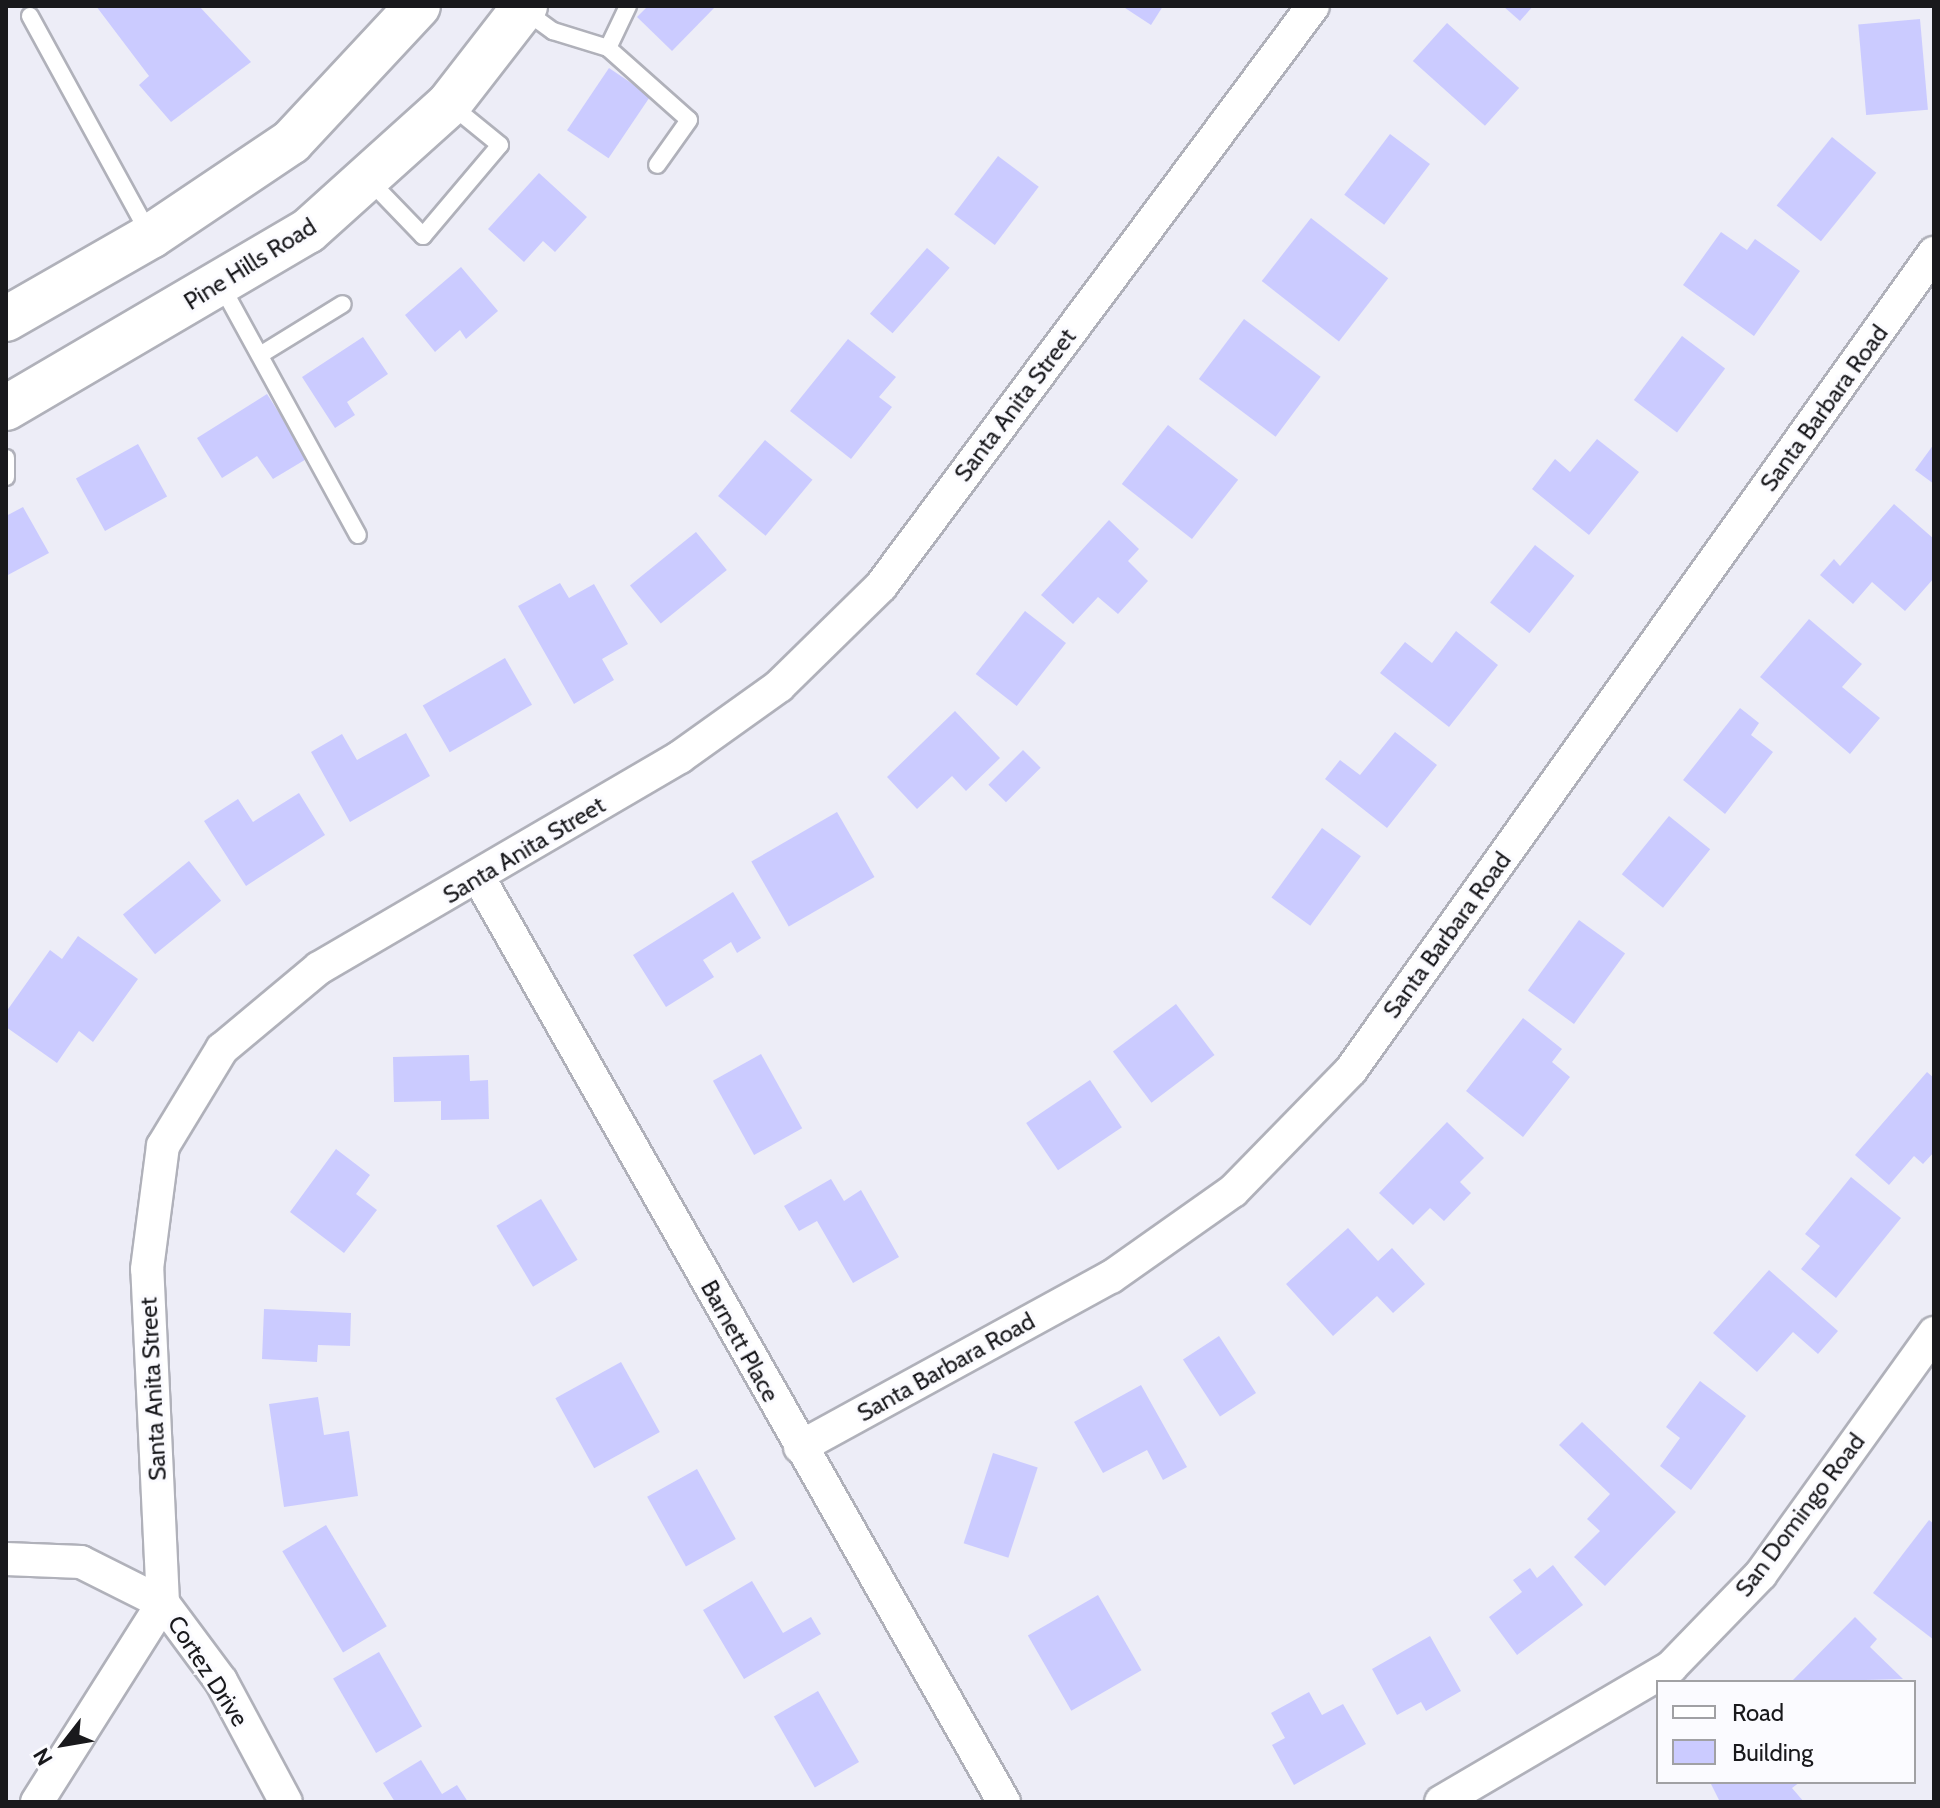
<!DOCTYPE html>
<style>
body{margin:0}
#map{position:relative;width:1940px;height:1808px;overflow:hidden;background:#ededf7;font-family:Cabin,sans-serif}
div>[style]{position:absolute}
.building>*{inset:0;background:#cbcbff;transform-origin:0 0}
.roads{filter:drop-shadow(2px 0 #b0b1ba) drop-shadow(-2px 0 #b0b1ba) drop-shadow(0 2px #b0b1ba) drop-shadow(0 -2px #b0b1ba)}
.lane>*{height:16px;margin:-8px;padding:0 8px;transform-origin:8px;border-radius:8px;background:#fff}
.street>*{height:32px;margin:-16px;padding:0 16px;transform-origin:16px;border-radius:16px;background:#fff}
.secondary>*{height:44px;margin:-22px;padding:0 22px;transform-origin:22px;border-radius:22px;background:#fff}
span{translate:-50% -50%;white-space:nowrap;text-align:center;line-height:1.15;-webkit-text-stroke:6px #fbfbff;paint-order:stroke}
.street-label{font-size:24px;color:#19191c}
.frame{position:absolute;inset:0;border:8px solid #19191c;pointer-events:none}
.legend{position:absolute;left:1656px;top:1680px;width:260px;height:104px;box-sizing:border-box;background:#fbfbff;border:2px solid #a1a1a4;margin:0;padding:10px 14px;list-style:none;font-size:24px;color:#19191c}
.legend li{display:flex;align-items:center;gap:16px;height:40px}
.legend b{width:40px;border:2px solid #a1a1a4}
.north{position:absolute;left:24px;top:1704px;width:80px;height:80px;-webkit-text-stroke:6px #fbfbff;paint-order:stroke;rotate:239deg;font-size:22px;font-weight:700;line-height:32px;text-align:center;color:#19191c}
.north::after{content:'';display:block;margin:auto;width:28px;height:36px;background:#19191c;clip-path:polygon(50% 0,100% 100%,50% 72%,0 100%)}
</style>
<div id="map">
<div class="building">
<i style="clip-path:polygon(96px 6px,199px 6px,251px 62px,171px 122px,139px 85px,149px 76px)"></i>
<i style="clip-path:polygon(648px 6px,716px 6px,672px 51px,637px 17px)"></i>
<i style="clip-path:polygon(1122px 6px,1163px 6px,1151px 25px)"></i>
<i style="clip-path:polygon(1503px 6px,1533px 6px,1520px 21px)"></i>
<i style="left:1920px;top:19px;width:91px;height:62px;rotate:85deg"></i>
<i style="left:1447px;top:23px;width:97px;height:51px;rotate:42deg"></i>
<i style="left:609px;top:68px;width:50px;height:75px;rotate:34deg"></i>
<i style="left:1390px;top:134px;width:50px;height:76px;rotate:37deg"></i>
<i style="left:1832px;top:137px;width:57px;height:88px;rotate:39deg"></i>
<i style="left:998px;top:156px;width:51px;height:73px;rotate:37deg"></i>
<i style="clip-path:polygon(539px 173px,587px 217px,555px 252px,543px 241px,524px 262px,488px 229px)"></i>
<i style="left:1311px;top:218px;width:98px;height:80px;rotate:38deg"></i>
<i style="clip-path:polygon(1721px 232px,1747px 250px,1755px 239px,1800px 271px,1754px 336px,1683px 285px)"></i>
<i style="left:927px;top:248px;width:30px;height:87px;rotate:41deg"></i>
<i style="clip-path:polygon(461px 267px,498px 311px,466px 339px,460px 330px,435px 352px,405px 315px)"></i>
<i style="left:1244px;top:319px;width:96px;height:75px;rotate:37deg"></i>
<i style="left:1682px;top:336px;width:54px;height:80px;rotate:37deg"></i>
<i style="clip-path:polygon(363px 337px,388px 374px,347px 402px,355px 415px,335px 428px,302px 377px)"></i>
<i style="clip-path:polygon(848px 339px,896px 377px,879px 397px,892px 407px,851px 459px,790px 411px)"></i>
<i style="clip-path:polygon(267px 394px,308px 458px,273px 479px,257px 456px,222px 478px,197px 438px)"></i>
<i style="left:1168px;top:425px;width:89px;height:75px;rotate:38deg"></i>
<i style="clip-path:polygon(1597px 439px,1639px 472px,1589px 535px,1532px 489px,1555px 459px,1570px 472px)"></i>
<i style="left:765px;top:440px;width:62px;height:73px;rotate:40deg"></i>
<i style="left:138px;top:444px;width:60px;height:71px;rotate:61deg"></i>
<i style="clip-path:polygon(1934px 444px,1934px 484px,1915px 470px)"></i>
<i style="clip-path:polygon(1894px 504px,1934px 539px,1934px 578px,1905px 611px,1872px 582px,1853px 604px,1820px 575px,1834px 559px,1840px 566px)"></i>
<i style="clip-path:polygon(23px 507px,49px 553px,6px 576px,6px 516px)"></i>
<i style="clip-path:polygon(1109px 520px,1139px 549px,1128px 561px,1148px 581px,1118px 614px,1098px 597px,1073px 624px,1041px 595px)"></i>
<i style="left:696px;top:532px;width:49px;height:85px;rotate:51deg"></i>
<i style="left:1535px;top:545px;width:50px;height:73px;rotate:38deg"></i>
<i style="clip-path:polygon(560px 583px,569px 598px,594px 584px,628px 644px,602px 659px,614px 680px,574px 704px,518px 606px)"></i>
<i style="left:1025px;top:611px;width:52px;height:80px;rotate:38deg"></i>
<i style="clip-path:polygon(1809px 619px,1862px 664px,1842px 687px,1880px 718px,1850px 754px,1760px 677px)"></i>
<i style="clip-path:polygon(1456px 631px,1498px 665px,1449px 727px,1380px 673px,1405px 642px,1432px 663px)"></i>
<i style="left:505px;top:658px;width:54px;height:95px;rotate:60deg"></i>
<i style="clip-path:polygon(1740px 708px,1759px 723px,1751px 735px,1773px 752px,1725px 814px,1683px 780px)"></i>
<i style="clip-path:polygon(955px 711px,1000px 758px,966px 791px,952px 776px,917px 809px,887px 777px)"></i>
<i style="clip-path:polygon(1395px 732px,1437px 765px,1387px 828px,1325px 779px,1340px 760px,1360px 775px)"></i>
<i style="clip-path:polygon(406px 733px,430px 776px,350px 822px,311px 752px,342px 734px,357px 760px)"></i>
<i style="left:1023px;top:750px;width:25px;height:49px;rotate:45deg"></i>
<i style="clip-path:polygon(299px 793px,325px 835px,246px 886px,204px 821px,238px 799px,253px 822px)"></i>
<i style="left:837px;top:812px;width:75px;height:99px;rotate:60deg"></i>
<i style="left:1669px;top:816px;width:53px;height:75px;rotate:39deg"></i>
<i style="left:1322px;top:828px;width:48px;height:86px;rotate:36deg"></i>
<i style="left:189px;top:861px;width:51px;height:85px;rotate:51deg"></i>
<i style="clip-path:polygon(733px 892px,761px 938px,737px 953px,731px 942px,703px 960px,714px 977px,666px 1007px,633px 955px)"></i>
<i style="left:1579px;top:920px;width:57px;height:87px;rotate:36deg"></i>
<i style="clip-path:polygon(78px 936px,138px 979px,93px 1042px,79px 1031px,57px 1063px,6px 1027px,6px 1012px,50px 950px,62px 959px)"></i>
<i style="left:1176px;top:1004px;width:64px;height:79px;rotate:53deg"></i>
<i style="clip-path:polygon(1523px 1018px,1562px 1049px,1552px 1062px,1570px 1077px,1523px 1137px,1466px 1091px)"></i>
<i style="left:761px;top:1054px;width:85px;height:55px;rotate:61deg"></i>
<i style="clip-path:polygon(469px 1055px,470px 1081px,488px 1080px,489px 1119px,441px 1120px,441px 1101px,394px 1102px,393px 1057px)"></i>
<i style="clip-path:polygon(1927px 1072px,1934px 1078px,1934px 1152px,1923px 1164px,1914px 1156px,1889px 1185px,1855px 1155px)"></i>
<i style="left:1090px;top:1080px;width:57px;height:77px;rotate:56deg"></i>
<i style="clip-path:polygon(1447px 1122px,1484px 1158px,1460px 1182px,1471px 1193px,1444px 1221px,1430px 1208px,1413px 1225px,1379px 1193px)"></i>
<i style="clip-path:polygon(336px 1149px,370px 1175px,356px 1194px,377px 1210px,344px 1253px,290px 1212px)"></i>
<i style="clip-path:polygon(1851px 1177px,1901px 1218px,1836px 1298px,1801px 1269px,1820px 1246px,1805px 1234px)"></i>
<i style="clip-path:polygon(831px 1179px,844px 1201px,861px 1190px,899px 1257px,853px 1283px,817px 1221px,799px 1231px,784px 1206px)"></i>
<i style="left:541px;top:1199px;width:71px;height:52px;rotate:59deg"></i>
<i style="clip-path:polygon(1348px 1228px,1378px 1261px,1392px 1248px,1425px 1284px,1393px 1313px,1377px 1296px,1333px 1336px,1286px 1284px)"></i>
<i style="clip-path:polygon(1769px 1270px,1838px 1331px,1818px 1354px,1793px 1332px,1757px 1372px,1713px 1333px)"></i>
<i style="clip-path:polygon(264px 1309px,351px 1313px,350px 1346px,318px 1345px,317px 1362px,262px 1359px)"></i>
<i style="left:1219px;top:1336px;width:68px;height:43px;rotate:57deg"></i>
<i style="left:621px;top:1362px;width:80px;height:75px;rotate:61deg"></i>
<i style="clip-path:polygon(1700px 1381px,1746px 1416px,1691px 1490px,1660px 1466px,1680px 1438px,1666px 1427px)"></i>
<i style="clip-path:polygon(1141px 1385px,1187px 1467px,1163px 1480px,1147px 1450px,1103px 1473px,1074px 1422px)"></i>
<i style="clip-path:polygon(318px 1397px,324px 1435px,349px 1431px,358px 1496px,284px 1507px,269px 1404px)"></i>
<i style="clip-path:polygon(1582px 1422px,1676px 1512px,1605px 1586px,1574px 1557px,1600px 1531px,1587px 1519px,1610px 1494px,1559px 1445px)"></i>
<i style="left:993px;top:1453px;width:47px;height:95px;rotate:18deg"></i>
<i style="left:697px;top:1469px;width:80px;height:57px;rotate:61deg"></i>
<i style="clip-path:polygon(1929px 1520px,1934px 1524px,1934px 1640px,1873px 1593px)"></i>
<i style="left:326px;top:1525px;width:118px;height:51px;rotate:59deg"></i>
<i style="clip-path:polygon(1553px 1565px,1583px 1605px,1517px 1655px,1489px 1617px,1522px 1592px,1513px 1580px,1530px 1568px,1537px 1578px)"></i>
<i style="clip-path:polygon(752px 1581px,783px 1633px,811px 1617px,821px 1634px,744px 1679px,703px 1610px)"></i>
<i style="left:1098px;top:1595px;width:87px;height:81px;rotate:60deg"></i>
<i style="clip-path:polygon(1855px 1617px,1877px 1639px,1870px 1647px,1903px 1679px,1791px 1682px)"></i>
<i style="clip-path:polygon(1430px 1636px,1461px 1691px,1426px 1711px,1421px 1702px,1397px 1715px,1372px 1669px)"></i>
<i style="left:379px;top:1652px;width:86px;height:53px;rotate:60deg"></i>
<i style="left:818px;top:1691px;width:82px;height:51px;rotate:60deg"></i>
<i style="clip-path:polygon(1309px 1692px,1322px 1715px,1343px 1704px,1366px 1744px,1294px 1785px,1272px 1745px,1285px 1738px,1271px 1713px)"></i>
<i style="clip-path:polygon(421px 1760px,442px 1794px,457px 1785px,468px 1802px,395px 1802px,383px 1783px)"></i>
<i style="clip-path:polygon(1710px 1782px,1800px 1782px,1792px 1788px,1804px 1802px,1720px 1802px)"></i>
</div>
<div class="roads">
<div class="lane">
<i style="left:524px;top:10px;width:36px;rotate:36deg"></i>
<i style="left:553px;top:31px;width:58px;rotate:17.2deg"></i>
<i style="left:608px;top:48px;width:47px;rotate:-64.5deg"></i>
<i style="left:30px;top:16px;width:250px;rotate:61.3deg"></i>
<i style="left:608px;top:48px;width:108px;rotate:41.6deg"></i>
<i style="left:689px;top:120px;width:55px;rotate:125.4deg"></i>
<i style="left:369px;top:180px;width:78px;rotate:46deg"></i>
<i style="left:423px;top:236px;width:119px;rotate:-49.8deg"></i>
<i style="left:500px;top:145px;width:63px;rotate:-140.8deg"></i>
<i style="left:221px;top:285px;width:285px;rotate:61.3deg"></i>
<i style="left:260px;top:355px;width:97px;rotate:-31.6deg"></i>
<i style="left:6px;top:458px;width:19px;rotate:90deg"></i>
</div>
<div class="street">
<i style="left:479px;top:878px;width:1063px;rotate:60.4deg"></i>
<i style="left:800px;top:1447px;width:354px;rotate:-28.7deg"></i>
<i style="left:1111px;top:1277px;width:149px;rotate:-35.2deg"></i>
<i style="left:1233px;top:1191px;width:169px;rotate:-45.7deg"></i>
<i style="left:1351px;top:1070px;width:1004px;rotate:-54.49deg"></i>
<i style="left:6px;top:1559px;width:75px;rotate:2.3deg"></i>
<i style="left:81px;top:1562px;width:92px;rotate:26.6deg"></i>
<i style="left:163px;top:1603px;width:97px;rotate:53.4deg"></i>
<i style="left:221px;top:1681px;width:137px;rotate:61.8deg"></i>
<i style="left:37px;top:1802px;width:236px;rotate:-57.7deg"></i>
<i style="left:163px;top:1603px;width:334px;rotate:-92.7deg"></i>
<i style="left:147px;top:1269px;width:124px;rotate:-82.6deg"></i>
<i style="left:163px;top:1146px;width:114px;rotate:-58.7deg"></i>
<i style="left:222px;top:1049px;width:126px;rotate:-39.9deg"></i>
<i style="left:319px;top:968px;width:418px;rotate:-30.3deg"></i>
<i style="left:680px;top:757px;width:122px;rotate:-35.6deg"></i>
<i style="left:779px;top:686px;width:143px;rotate:-44.4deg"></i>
<i style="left:881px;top:586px;width:723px;rotate:-53.32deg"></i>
<i style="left:1441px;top:1802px;width:267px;rotate:-30.4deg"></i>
<i style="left:1671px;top:1667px;width:129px;rotate:-45.9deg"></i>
<i style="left:1761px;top:1574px;width:297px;rotate:-54.3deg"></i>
</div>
<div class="secondary">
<i style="left:6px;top:319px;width:167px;rotate:-29.8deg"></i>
<i style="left:151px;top:236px;width:169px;rotate:-33.9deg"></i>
<i style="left:291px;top:142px;width:186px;rotate:-47deg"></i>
<i style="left:6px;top:408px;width:350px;rotate:-30.4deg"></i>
<i style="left:308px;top:231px;width:190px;rotate:-42deg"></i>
<i style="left:449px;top:104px;width:124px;rotate:-52.2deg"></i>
</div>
</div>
<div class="street-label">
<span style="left:250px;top:264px;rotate:-32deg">Pine Hills Road</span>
<span style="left:1015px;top:405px;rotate:-53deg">Santa Anita Street</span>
<span style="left:1824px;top:408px;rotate:-54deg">Santa Barbara Road</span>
<span style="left:524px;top:850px;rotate:-31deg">Santa Anita Street</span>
<span style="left:1447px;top:935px;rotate:-54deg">Santa Barbara Road</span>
<span style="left:740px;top:1341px;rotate:61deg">Barnett Place</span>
<span style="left:946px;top:1367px;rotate:-29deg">Santa Barbara Road</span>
<span style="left:153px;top:1389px;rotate:-93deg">Santa Anita Street</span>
<span style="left:1800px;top:1515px;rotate:-53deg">San Domingo Road</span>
<span style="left:208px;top:1671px;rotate:57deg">Cortez Drive</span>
</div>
<div class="frame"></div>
<ul class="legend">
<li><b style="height:10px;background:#fff"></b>Road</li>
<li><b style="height:22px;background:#cbcbff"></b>Building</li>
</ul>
<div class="north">N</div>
</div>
